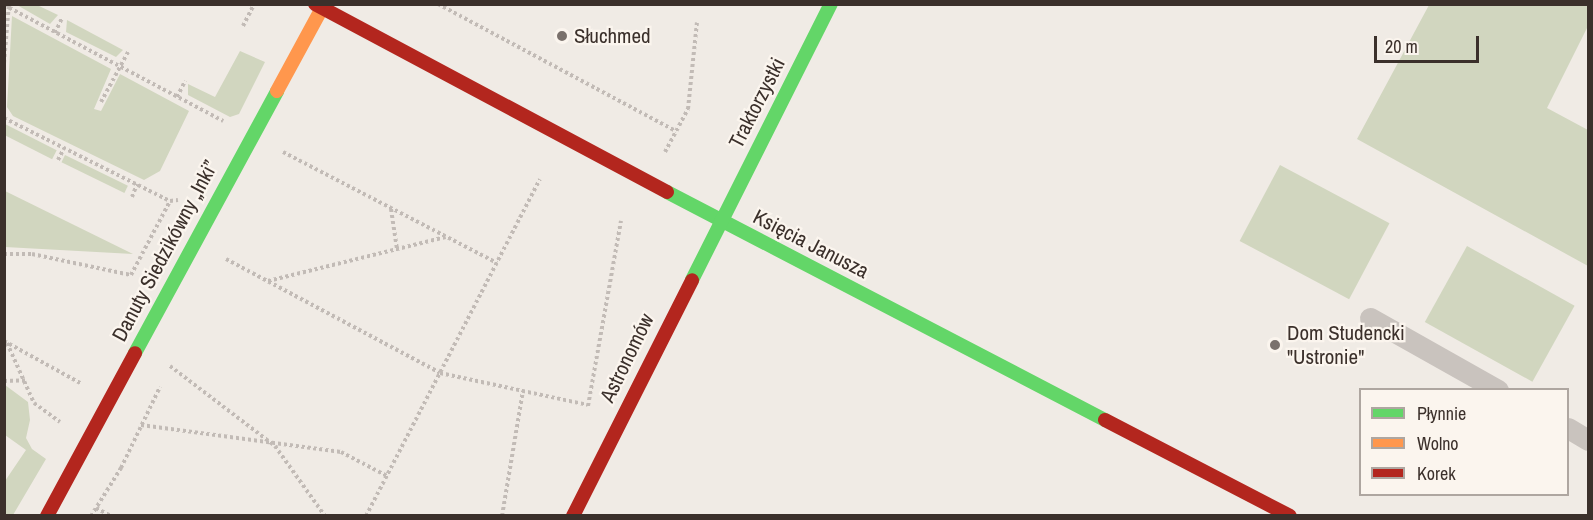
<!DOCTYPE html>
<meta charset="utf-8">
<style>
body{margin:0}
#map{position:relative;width:1593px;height:520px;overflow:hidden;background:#f0ebe5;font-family:"Archivo Narrow",sans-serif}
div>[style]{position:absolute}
.green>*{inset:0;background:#d1d6bf;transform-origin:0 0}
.path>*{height:4px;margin-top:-2px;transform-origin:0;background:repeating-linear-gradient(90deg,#c2bbb6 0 3px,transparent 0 6px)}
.lane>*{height:21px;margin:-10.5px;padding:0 10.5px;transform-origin:10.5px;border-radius:10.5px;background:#c9c3be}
.fast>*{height:14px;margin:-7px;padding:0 7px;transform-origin:7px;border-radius:7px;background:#63d668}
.slow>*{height:14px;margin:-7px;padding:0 7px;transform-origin:7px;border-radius:7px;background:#ff974d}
.jam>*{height:14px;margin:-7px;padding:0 7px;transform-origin:7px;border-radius:7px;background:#b3261e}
.dots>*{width:16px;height:16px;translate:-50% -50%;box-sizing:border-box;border:3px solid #fbf5ee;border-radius:50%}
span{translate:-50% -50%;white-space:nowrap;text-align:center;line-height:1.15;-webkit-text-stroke:4.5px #fbf5ee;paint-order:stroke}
.poi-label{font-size:21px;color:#3b302b}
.left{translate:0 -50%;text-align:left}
.street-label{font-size:21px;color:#3b302b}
.frame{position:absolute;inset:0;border:6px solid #3b302b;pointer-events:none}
.legend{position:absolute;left:1359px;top:388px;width:210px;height:108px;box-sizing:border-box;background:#fbf5ee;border:2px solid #aea6a0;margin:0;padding:8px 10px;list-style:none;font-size:18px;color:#3b302b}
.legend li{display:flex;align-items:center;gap:12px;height:30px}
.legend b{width:30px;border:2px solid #aea6a0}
.scale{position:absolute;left:1374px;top:36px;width:105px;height:27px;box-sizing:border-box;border:3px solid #3b302b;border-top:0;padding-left:8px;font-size:18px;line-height:21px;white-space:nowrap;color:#3b302b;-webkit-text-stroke:4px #fbf5ee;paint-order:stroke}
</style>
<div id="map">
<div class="green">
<i style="clip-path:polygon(17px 5px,37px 5px,58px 15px,50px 24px)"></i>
<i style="clip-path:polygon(1429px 5px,1588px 5px,1588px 26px,1547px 108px,1588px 130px,1588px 266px,1357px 139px)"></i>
<i style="clip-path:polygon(12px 16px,111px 69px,94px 109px,101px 111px,120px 74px,189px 111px,160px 171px,144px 180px,13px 116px,7px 107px)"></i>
<i style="clip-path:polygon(67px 20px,123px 50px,116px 57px,66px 32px)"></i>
<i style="clip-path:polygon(240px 51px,265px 62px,239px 114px,230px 117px,188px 95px,188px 84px,215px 97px)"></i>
<i style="left:5px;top:124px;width:58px;height:10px;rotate:27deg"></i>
<i style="left:65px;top:155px;width:70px;height:8px;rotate:26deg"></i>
<i style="left:1280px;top:165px;width:124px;height:86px;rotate:28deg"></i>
<i style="clip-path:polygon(5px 191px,133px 254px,5px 247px)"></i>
<i style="left:1467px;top:246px;width:123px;height:87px;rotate:29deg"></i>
<i style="clip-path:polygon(5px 385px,28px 402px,30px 420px,26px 438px,32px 449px,46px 459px,13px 515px,5px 515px,5px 481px,26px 450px,5px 435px)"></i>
</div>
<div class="path">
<i style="left:438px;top:4px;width:270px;rotate:28.1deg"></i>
<i style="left:4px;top:5px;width:248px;rotate:27.9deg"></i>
<i style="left:243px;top:26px;width:25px;rotate:-63deg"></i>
<i style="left:55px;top:33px;width:17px;rotate:-65deg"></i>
<i style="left:4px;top:63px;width:59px;rotate:-85.2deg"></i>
<i style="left:177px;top:97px;width:18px;rotate:-63deg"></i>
<i style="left:101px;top:102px;width:57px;rotate:-61.6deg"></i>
<i style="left:4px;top:118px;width:186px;rotate:26.6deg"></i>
<i style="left:170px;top:201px;width:8px;rotate:-7deg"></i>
<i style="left:283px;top:152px;width:241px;rotate:27.4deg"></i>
<i style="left:665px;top:152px;width:49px;rotate:-61.9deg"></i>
<i style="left:688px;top:109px;width:87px;rotate:-84.1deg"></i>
<i style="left:58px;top:160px;width:13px;rotate:-63deg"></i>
<i style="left:132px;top:197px;width:14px;rotate:-69deg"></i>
<i style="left:391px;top:209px;width:40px;rotate:81.5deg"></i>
<i style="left:4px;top:254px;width:28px"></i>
<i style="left:32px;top:254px;width:101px;rotate:12deg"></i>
<i style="left:131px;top:275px;width:84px;rotate:-62.2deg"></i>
<i style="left:226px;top:259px;width:242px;rotate:28deg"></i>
<i style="left:440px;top:373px;width:151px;rotate:12.2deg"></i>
<i style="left:268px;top:281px;width:183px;rotate:-13.9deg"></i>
<i style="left:4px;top:341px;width:87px;rotate:28.9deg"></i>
<i style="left:7px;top:343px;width:66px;rotate:65.8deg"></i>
<i style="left:34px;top:403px;width:32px;rotate:36deg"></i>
<i style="left:170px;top:366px;width:132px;rotate:37.3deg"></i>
<i style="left:275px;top:446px;width:86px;rotate:54.5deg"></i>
<i style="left:4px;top:381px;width:23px;rotate:-2deg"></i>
<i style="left:588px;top:406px;width:188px;rotate:-79.9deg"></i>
<i style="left:141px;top:425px;width:202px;rotate:7.7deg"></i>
<i style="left:341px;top:452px;width:52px;rotate:27.6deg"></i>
<i style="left:96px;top:508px;width:17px;rotate:28deg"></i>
<i style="left:91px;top:516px;width:57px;rotate:-58deg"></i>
<i style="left:121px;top:468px;width:90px;rotate:-64.3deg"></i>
<i style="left:366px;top:516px;width:379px;rotate:-62.7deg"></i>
<i style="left:502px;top:516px;width:127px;rotate:-80.5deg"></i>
</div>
<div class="lane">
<i style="left:1370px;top:318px;width:147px;rotate:29.4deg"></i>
<i style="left:1568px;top:428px;width:23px;rotate:31deg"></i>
</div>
<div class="fast">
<i style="left:667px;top:192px;width:494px;rotate:27.5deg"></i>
<i style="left:692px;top:280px;width:309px;rotate:-63.3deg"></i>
<i style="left:135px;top:353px;width:298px;rotate:-61.5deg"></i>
</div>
<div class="slow">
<i style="left:277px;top:91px;width:94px;rotate:-61.5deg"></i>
</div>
<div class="jam">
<i style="left:315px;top:4px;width:399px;rotate:28.1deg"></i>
<i style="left:1105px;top:420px;width:208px;rotate:27.4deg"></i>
<i style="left:47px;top:516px;width:185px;rotate:-61.6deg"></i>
<i style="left:573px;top:516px;width:264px;rotate:-63.2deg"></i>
</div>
<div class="dots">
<i style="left:562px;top:36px;background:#7a716c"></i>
<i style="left:1275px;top:345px;background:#7a716c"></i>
</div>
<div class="poi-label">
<span class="left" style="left:574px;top:36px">Słuchmed</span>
<span class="left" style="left:1287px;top:345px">Dom Studencki<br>"Ustronie"</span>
</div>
<div class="street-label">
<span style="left:757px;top:103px;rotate:-63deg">Traktorzystki</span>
<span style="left:811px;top:244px;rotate:27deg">Księcia Janusza</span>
<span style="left:165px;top:251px;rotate:-62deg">Danuty Siedzikówny „Inki”</span>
<span style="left:627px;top:358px;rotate:-64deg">Astronomów</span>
</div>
<div class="frame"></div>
<ul class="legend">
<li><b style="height:8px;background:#63d668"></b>Płynnie</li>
<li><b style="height:8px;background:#ff974d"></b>Wolno</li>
<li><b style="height:8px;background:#b3261e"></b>Korek</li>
</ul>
<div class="scale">20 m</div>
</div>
